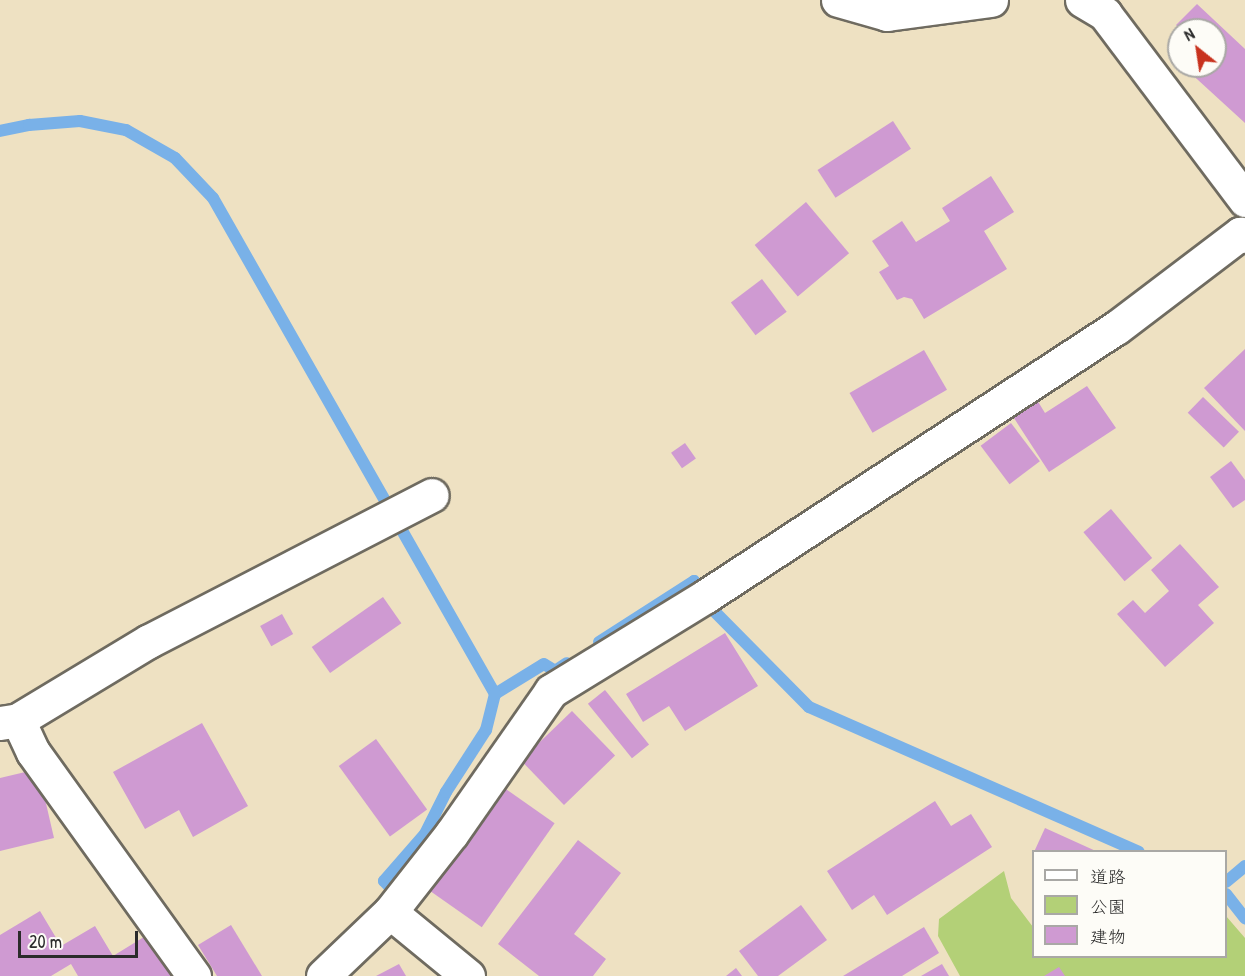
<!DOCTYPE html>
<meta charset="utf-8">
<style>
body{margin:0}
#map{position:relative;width:1245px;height:976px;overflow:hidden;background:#eee1c2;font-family:"Patrick Hand","Klee One",sans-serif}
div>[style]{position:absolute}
.green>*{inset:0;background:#b3d077}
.stream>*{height:12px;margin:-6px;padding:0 6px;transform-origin:6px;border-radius:6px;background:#79b1e8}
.building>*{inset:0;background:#cf9ad2;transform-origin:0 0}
.roads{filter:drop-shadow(2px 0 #6f6b60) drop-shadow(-2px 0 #6f6b60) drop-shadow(0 2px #6f6b60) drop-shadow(0 -2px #6f6b60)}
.street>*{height:33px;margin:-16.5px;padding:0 16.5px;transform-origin:16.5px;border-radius:16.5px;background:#fff}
span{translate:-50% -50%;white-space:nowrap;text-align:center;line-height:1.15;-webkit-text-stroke:5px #fdfcf7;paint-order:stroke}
.legend{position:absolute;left:1032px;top:850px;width:195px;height:108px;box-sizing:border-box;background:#fdfcf7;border:2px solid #a9a8a5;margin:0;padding:8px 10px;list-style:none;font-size:18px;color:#2b2b2b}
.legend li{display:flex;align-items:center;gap:12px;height:30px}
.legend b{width:30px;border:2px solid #a9a8a5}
.north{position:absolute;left:1167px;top:18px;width:60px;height:60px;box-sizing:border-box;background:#fdfcf7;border:2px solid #a9a8a5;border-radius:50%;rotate:330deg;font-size:16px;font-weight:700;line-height:24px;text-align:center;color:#2b2b2b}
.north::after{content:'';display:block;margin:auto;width:21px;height:27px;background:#c8321e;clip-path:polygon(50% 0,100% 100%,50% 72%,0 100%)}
.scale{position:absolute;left:18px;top:931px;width:120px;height:27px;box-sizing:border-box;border:3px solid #2b2b2b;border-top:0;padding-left:8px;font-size:18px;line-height:21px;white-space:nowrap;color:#2b2b2b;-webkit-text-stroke:4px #fdfcf7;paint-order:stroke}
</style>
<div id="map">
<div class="green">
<i style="clip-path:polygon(1004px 871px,1011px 898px,1033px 927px,1034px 956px,1226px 956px,1226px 916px,1245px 938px,1245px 976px,960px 976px,938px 936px,939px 919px)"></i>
</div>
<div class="stream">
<i style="left:0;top:131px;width:30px;rotate:-12deg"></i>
<i style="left:29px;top:125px;width:51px;rotate:-4.5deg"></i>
<i style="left:80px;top:121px;width:47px;rotate:11.1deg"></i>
<i style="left:126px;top:130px;width:56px;rotate:29.7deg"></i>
<i style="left:175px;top:158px;width:55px;rotate:46.5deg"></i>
<i style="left:213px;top:198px;width:571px;rotate:60.38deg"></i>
<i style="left:495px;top:694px;width:57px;rotate:-31.5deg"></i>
<i style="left:544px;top:664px;width:13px;rotate:32deg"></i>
<i style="left:555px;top:671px;width:14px;rotate:-34deg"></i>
<i style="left:599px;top:642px;width:113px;rotate:-32.7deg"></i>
<i style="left:694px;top:581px;width:36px;rotate:56deg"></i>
<i style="left:714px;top:611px;width:135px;rotate:45.3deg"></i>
<i style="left:809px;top:707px;width:360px;rotate:23.7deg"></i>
<i style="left:1226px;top:882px;width:25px;rotate:-40deg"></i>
<i style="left:1226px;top:894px;width:31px;rotate:52deg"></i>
<i style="left:399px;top:897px;width:22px;rotate:-133deg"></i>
<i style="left:384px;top:881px;width:62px;rotate:-48.9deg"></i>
<i style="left:425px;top:834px;width:47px;rotate:-63.4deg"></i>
<i style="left:446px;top:792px;width:74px;rotate:-57.2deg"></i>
<i style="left:486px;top:730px;width:37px;rotate:-76deg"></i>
</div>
<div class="building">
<i style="clip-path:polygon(1197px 4px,1245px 49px,1245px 123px,1186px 69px,1188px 66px,1215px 66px,1215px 30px,1182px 30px,1176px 25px)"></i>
<i style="left:893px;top:121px;width:33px;height:90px;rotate:57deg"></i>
<i style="clip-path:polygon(991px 176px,1014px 212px,984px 231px,1007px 269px,924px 319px,912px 299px,904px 297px,897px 300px,879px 272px,889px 266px,872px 241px,902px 221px,916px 242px,950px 221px,942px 208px)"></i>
<i style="left:806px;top:202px;width:67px;height:67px;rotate:50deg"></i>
<i style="left:762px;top:279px;width:41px;height:39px;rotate:53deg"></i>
<i style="clip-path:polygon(1245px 349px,1245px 431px,1204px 388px)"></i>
<i style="left:924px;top:350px;width:46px;height:86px;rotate:60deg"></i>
<i style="clip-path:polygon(1087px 386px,1116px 428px,1049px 472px,1012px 415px,1037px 400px,1045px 413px)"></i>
<i style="left:1203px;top:397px;width:50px;height:22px;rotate:44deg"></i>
<i style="left:1011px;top:423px;width:48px;height:38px;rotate:53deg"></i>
<i style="left:685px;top:443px;width:19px;height:17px;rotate:55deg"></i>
<i style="clip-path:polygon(1231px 461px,1245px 480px,1245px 500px,1233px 508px,1210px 477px)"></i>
<i style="left:1111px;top:509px;width:64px;height:36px;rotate:50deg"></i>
<i style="clip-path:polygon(1180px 544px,1219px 587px,1198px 605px,1214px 623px,1165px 667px,1117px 614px,1133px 600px,1145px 613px,1169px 591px,1151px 570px)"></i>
<i style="left:383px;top:597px;width:32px;height:87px;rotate:55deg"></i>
<i style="left:282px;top:614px;width:23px;height:25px;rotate:61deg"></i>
<i style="clip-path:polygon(725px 633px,758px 686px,685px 731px,669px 706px,643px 722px,626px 694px)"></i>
<i style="left:605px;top:690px;width:70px;height:22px;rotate:51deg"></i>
<i style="left:572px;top:711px;width:62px;height:71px;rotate:46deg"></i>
<i style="clip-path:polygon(202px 723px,248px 806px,193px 837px,179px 810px,145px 829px,113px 772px)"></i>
<i style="left:376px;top:739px;width:87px;height:46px;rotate:54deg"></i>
<i style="clip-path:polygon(38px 769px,54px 838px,0 851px,0 778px)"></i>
<i style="left:503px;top:787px;width:63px;height:127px;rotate:35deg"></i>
<i style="clip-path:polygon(935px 801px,951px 826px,971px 814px,992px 847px,887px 915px,874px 895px,852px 910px,827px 871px)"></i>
<i style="clip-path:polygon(1045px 828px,1098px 852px,1034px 852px)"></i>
<i style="clip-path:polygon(578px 840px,621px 873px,574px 934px,606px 959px,593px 976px,539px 976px,498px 944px)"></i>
<i style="clip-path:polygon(801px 905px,827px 940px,778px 976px,758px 976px,739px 951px)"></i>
<i style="clip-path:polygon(40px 911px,61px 946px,95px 926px,113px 956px,152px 932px,177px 976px,78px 976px,71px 964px,51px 976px,0 976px,0 935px)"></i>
<i style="clip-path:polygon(231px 925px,262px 976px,217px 976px,198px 945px)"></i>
<i style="clip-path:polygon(924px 927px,939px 953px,902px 976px,843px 976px)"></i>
<i style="clip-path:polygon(399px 964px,406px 976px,376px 976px)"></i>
<i style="clip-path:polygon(942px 964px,949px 976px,921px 976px)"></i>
<i style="clip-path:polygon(1059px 967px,1065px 976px,1044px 976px)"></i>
<i style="clip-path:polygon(736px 968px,742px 976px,726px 976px)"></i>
</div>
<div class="roads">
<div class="street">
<i style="left:838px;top:0;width:51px;rotate:15.9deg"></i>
<i style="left:887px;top:14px;width:105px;rotate:-7.7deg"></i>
<i style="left:1082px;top:0;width:27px;rotate:31deg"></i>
<i style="left:1105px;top:14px;width:233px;rotate:53deg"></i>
<i style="left:18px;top:720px;width:35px;rotate:65deg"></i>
<i style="left:33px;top:752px;width:276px;rotate:54.3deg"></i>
<i style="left:0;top:723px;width:18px;rotate:-9deg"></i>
<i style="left:18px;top:720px;width:153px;rotate:-31.1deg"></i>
<i style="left:149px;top:641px;width:318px;rotate:-27.3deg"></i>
<i style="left:390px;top:912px;width:101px;rotate:39.4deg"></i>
<i style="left:323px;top:976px;width:93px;rotate:-43.7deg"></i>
<i style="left:390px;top:912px;width:100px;rotate:-51.9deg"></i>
<i style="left:452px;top:833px;width:173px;rotate:-55.1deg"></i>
<i style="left:551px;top:691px;width:182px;rotate:-31.5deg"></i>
<i style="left:706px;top:596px;width:490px;rotate:-33.2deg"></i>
<i style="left:1116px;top:328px;width:156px;rotate:-37.2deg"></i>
<i style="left:1240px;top:234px;width:5px;rotate:22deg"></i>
</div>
</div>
<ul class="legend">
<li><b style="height:8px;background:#fff"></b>道路</li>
<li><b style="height:16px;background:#b3d077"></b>公園</li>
<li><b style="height:16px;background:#cf9ad2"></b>建物</li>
</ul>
<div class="north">N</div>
<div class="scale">20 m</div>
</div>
